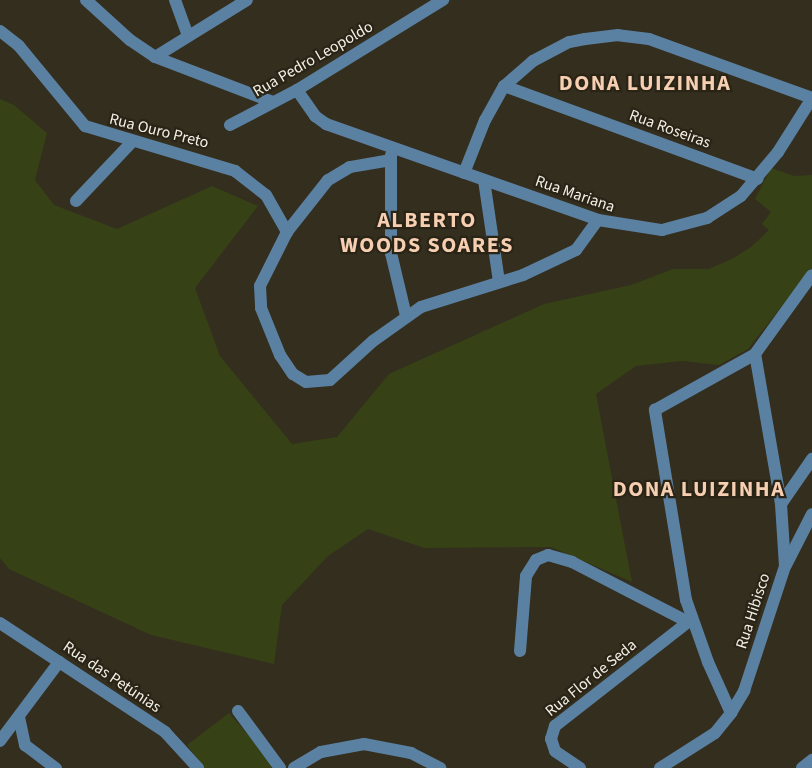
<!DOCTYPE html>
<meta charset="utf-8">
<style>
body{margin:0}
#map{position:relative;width:812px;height:768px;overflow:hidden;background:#342e1f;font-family:"Source Sans 3",sans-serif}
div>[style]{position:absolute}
.green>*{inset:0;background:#364115}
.minor>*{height:12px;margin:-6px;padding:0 6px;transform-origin:6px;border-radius:6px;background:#5b81a2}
.tertiary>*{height:12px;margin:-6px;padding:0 6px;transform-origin:6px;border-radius:6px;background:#5b81a2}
span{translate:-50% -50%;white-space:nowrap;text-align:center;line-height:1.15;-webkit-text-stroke:4.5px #2a2416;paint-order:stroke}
.street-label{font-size:16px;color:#f2efe5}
.district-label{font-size:22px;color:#f6ceb1;font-weight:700;letter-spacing:1.5px}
</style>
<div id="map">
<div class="green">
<i style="clip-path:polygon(0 99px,14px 105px,47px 133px,35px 180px,54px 205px,117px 229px,212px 186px,258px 206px,195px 288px,220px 356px,292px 444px,337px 437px,389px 374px,544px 304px,631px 285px,673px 269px,709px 269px,732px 259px,751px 247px,769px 230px,762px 224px,771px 212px,755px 199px,771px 168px,794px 176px,812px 175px,812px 268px,748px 349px,719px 365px,682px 361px,636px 366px,596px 394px,632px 582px,551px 547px,424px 548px,368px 529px,328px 556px,282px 605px,274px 664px,151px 635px,9px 569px,0 558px)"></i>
<i style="clip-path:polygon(229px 713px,277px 768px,204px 768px,187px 745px)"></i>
</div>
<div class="minor">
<i style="left:86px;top:0;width:59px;rotate:42.3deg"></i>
<i style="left:130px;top:40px;width:30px;rotate:34deg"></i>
<i style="left:155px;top:57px;width:126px;rotate:20.9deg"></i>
<i style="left:175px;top:0;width:38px;rotate:70deg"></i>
<i style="left:0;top:31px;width:24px;rotate:38deg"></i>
<i style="left:19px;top:46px;width:104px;rotate:50.5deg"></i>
<i style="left:85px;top:126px;width:157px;rotate:16.7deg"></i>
<i style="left:235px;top:171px;width:39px;rotate:38deg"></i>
<i style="left:266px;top:195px;width:43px;rotate:60.4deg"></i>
<i style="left:155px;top:57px;width:108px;rotate:-31.8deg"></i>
<i style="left:504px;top:86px;width:270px;rotate:20.1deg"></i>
<i style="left:297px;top:90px;width:32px;rotate:55deg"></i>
<i style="left:315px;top:116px;width:14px;rotate:36deg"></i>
<i style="left:326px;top:124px;width:288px;rotate:19.4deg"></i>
<i style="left:598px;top:220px;width:65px;rotate:8.9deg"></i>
<i style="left:662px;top:230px;width:47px;rotate:-14.9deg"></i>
<i style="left:707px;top:218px;width:40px;rotate:-32.9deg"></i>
<i style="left:741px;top:196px;width:57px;rotate:-49.9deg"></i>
<i style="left:778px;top:152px;width:64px;rotate:-57.8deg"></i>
<i style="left:812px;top:98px;width:173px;rotate:-160.1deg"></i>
<i style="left:649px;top:39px;width:31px;rotate:-173deg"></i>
<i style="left:618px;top:35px;width:33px;rotate:173deg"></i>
<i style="left:585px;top:39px;width:16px;rotate:169deg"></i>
<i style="left:569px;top:42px;width:41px;rotate:152.2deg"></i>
<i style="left:533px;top:61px;width:38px;rotate:139deg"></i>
<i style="left:504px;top:86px;width:39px;rotate:119deg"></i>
<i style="left:485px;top:120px;width:57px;rotate:111.6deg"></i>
<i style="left:230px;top:125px;width:76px;rotate:-27.6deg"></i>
<i style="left:297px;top:90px;width:172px;rotate:-31.7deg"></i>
<i style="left:391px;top:155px;width:98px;rotate:90deg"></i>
<i style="left:391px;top:253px;width:65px;rotate:76.6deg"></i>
<i style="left:391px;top:160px;width:42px;rotate:170.3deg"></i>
<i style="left:350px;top:167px;width:26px;rotate:149deg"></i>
<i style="left:328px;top:180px;width:66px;rotate:128.3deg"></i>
<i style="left:287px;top:232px;width:60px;rotate:116.6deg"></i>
<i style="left:260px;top:286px;width:22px;rotate:87deg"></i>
<i style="left:261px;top:308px;width:51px;rotate:68deg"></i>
<i style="left:280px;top:355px;width:23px;rotate:56deg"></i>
<i style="left:293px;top:374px;width:15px;rotate:32deg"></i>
<i style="left:306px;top:382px;width:24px;rotate:-5deg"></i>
<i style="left:330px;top:380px;width:58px;rotate:-42.2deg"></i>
<i style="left:373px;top:341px;width:59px;rotate:-35.3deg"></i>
<i style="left:421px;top:307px;width:107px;rotate:-17.4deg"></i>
<i style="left:523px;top:275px;width:59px;rotate:-25.3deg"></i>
<i style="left:576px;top:250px;width:37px;rotate:-54deg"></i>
<i style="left:484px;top:180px;width:102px;rotate:81.6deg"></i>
<i style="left:76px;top:201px;width:80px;rotate:-46.5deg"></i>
<i style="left:781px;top:504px;width:55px;rotate:-55.4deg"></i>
<i style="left:786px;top:565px;width:57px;rotate:-63deg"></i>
<i style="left:0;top:623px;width:198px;rotate:33.4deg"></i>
<i style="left:165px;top:732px;width:49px;rotate:47.5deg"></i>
<i style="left:520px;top:651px;width:75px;rotate:-85.4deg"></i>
<i style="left:526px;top:576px;width:19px;rotate:-58deg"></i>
<i style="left:536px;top:560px;width:13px;rotate:-23deg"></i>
<i style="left:548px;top:555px;width:25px;rotate:16deg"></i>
<i style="left:572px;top:562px;width:131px;rotate:27.3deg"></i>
<i style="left:238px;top:711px;width:71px;rotate:53.6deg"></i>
<i style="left:731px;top:713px;width:56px;rotate:-114.3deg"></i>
<i style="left:708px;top:662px;width:66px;rotate:-109.5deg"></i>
<i style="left:686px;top:600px;width:193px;rotate:-99.3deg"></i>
<i style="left:655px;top:410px;width:115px;rotate:-29.2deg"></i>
<i style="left:755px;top:354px;width:97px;rotate:-54.2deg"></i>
<i style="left:19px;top:717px;width:29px;rotate:78deg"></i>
<i style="left:25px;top:745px;width:39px;rotate:37deg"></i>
<i style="left:0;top:741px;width:99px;rotate:-53.2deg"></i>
<i style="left:580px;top:768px;width:30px;rotate:-146deg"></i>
<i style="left:555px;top:751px;width:13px;rotate:-108deg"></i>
<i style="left:551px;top:739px;width:14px;rotate:-73deg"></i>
<i style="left:555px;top:726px;width:174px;rotate:-38deg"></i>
<i style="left:660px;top:768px;width:65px;rotate:-32.5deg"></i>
<i style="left:715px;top:733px;width:26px;rotate:-51deg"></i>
<i style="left:731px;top:713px;width:26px;rotate:-59deg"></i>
<i style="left:744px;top:691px;width:132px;rotate:-71.8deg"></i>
<i style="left:785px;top:566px;width:62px;rotate:-93.7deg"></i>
<i style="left:781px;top:504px;width:152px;rotate:-99.8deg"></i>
</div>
<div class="tertiary">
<i style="left:294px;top:768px;width:31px;rotate:-31deg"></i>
<i style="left:321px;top:752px;width:44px;rotate:-10.5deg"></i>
<i style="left:364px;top:744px;width:48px;rotate:10.8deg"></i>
<i style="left:411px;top:753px;width:33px;rotate:27deg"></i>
<i style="left:802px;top:768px;width:13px;rotate:-39deg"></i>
</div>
<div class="street-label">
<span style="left:313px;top:59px;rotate:-30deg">Rua Pedro Leopoldo</span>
<span style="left:670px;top:129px;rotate:20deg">Rua Roseiras</span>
<span style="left:159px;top:131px;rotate:14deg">Rua Ouro Preto</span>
<span style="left:575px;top:194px;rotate:19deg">Rua Mariana</span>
<span style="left:753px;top:611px;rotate:-72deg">Rua Hibisco</span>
<span style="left:112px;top:677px;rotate:34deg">Rua das Petúnias</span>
<span style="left:591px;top:678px;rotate:-39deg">Rua Flor de Seda</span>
</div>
<div class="district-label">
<span style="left:645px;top:84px">DONA LUIZINHA</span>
<span style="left:427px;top:233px">ALBERTO<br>WOODS SOARES</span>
<span style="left:699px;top:490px">DONA LUIZINHA</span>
</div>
</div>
